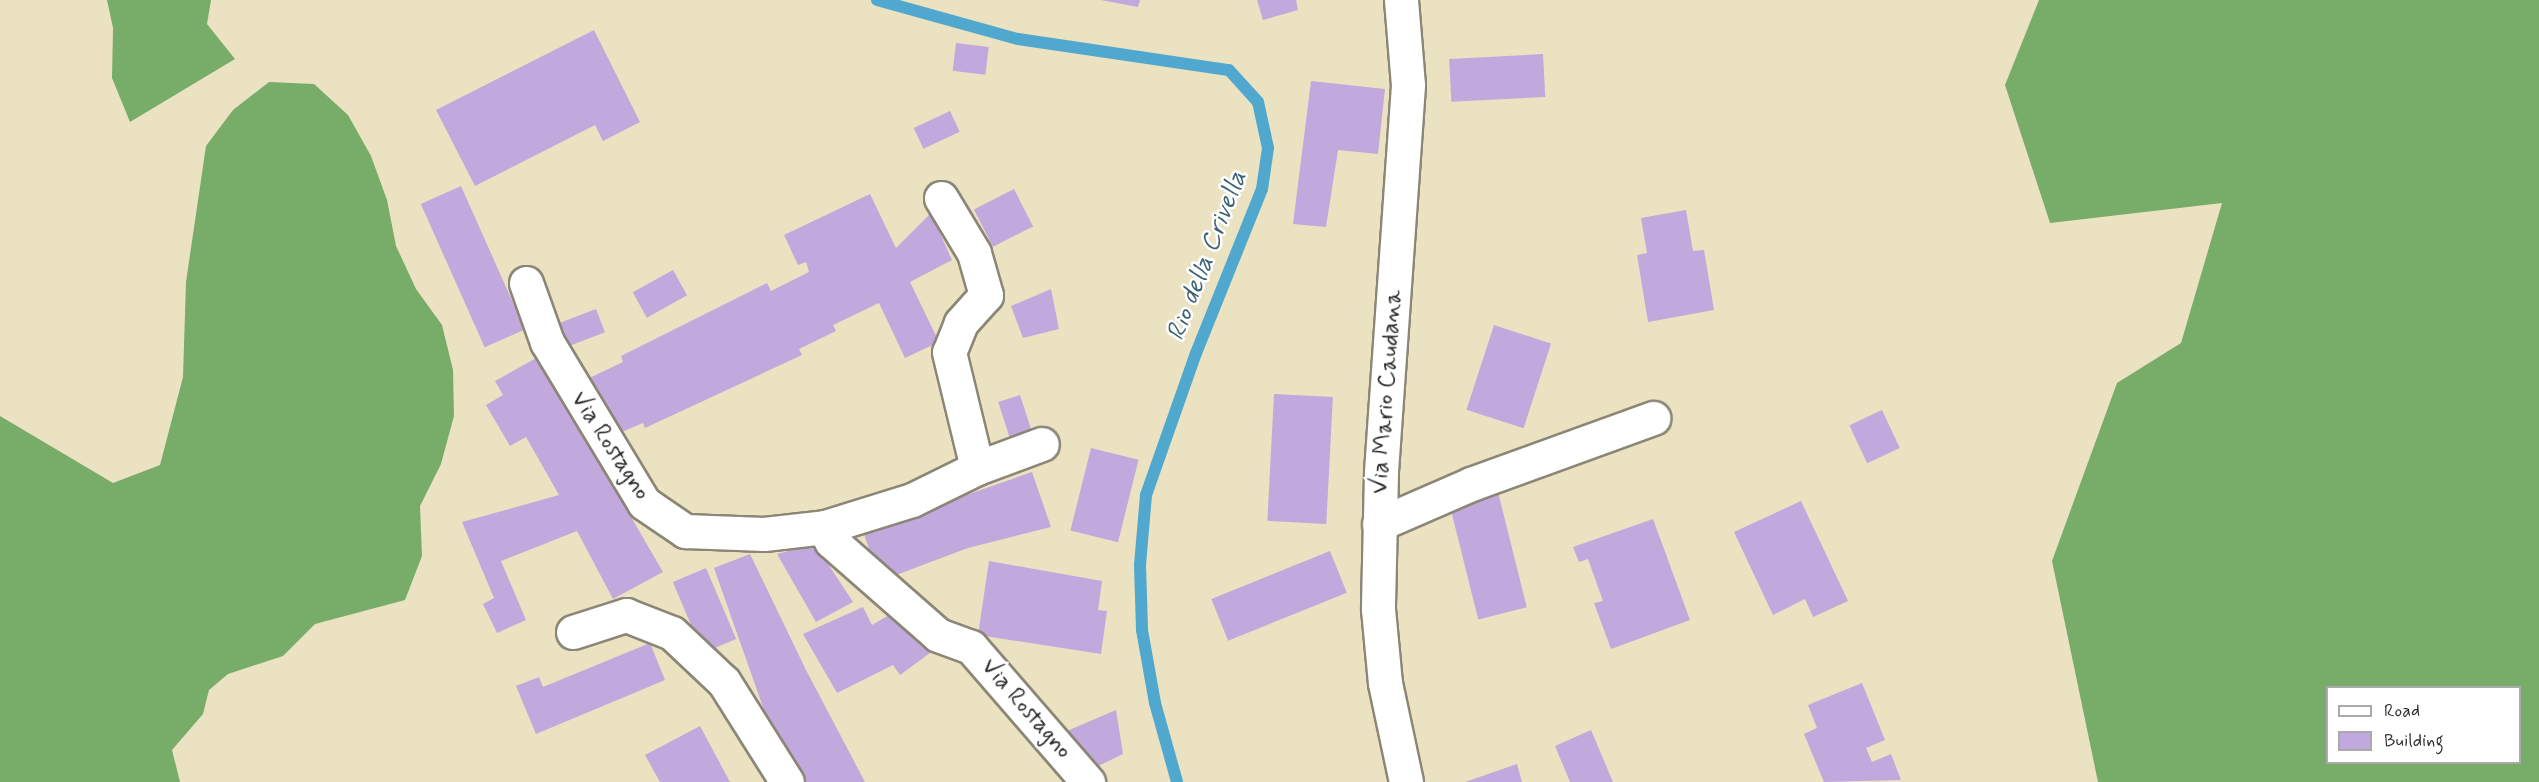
<!DOCTYPE html>
<style>
body{margin:0}
#map{position:relative;width:2539px;height:782px;overflow:hidden;background:#ebe2c1;font-family:Mynerve,sans-serif}
div>[style]{position:absolute}
.forest>*{inset:0;background:#77ac69}
.stream>*{height:12px;margin:-6px;padding:0 6px;transform-origin:6px;border-radius:6px;background:#51a8ce}
.building>*{inset:0;background:#c1a8dd;transform-origin:0 0}
.roads{filter:drop-shadow(2px 0 #8b8676) drop-shadow(-2px 0 #8b8676) drop-shadow(0 2px #8b8676) drop-shadow(0 -2px #8b8676)}
.minor>*{height:33px;margin:-16.5px;padding:0 16.5px;transform-origin:16.5px;border-radius:16.5px;background:#fff}
.major>*{height:33px;margin:-16.5px;padding:0 16.5px;transform-origin:16.5px;border-radius:16.5px;background:#fff}
span{translate:-50% -50%;white-space:nowrap;text-align:center;line-height:1.15;-webkit-text-stroke:5px #fff;paint-order:stroke}
.street-label{font-size:24px;color:#2b2b2b}
.water-label{font-size:26px;color:#3c6374;font-style:italic}
.legend{position:absolute;left:2326px;top:686px;width:195px;height:78px;box-sizing:border-box;background:#fff;border:2px solid #aaa;margin:0;padding:8px 10px;list-style:none;font-size:18px;color:#2b2b2b}
.legend li{display:flex;align-items:center;gap:12px;height:30px}
.legend b{width:30px;border:2px solid #aaa}
</style>
<div id="map">
<div class="forest">
<i style="clip-path:polygon(107px 0,211px 0,207px 24px,235px 59px,130px 122px,112px 78px,113px 28px)"></i>
<i style="clip-path:polygon(evenodd,2039px 0,2539px 0,2539px 782px,2098px 782px,2052px 561px,2117px 383px,2181px 343px,2222px 203px,2050px 223px,2005px 85px,2039px 0,2328px 688px,2520px 688px,2520px 762px,2328px 762px,2328px 688px)"></i>
<i style="clip-path:polygon(269px 82px,314px 84px,348px 115px,371px 156px,387px 200px,396px 246px,416px 289px,442px 325px,453px 370px,454px 416px,441px 464px,420px 506px,422px 556px,405px 600px,315px 624px,283px 656px,228px 674px,209px 690px,203px 714px,172px 750px,180px 782px,0 782px,0 416px,113px 483px,160px 465px,183px 377px,186px 282px,206px 146px,233px 110px)"></i>
</div>
<div class="stream">
<i style="left:877px;top:0;width:146px;rotate:15.5deg"></i>
<i style="left:1018px;top:39px;width:213px;rotate:8.4deg"></i>
<i style="left:1229px;top:70px;width:43px;rotate:47.8deg"></i>
<i style="left:1258px;top:102px;width:47px;rotate:77.7deg"></i>
<i style="left:1268px;top:148px;width:41px;rotate:98.3deg"></i>
<i style="left:1262px;top:189px;width:177px;rotate:111.9deg"></i>
<i style="left:1196px;top:353px;width:151px;rotate:109.4deg"></i>
<i style="left:1146px;top:495px;width:70px;rotate:94.9deg"></i>
<i style="left:1140px;top:565px;width:65px;rotate:88.2deg"></i>
<i style="left:1142px;top:630px;width:74px;rotate:79.9deg"></i>
<i style="left:1155px;top:703px;width:82px;rotate:74.4deg"></i>
</div>
<div class="building">
<i style="clip-path:polygon(1101px 0,1140px 0,1138px 7px)"></i>
<i style="clip-path:polygon(1257px 0,1296px 0,1298px 10px,1263px 20px)"></i>
<i style="clip-path:polygon(594px 30px,640px 122px,603px 141px,595px 125px,475px 186px,436px 110px)"></i>
<i style="left:956px;top:43px;width:33px;height:28px;rotate:7deg"></i>
<i style="left:1543px;top:54px;width:43px;height:94px;rotate:87deg"></i>
<i style="clip-path:polygon(1311px 81px,1385px 89px,1378px 154px,1338px 150px,1326px 227px,1293px 224px)"></i>
<i style="left:950px;top:111px;width:23px;height:40px;rotate:65deg"></i>
<i style="left:461px;top:186px;width:157px;height:44px;rotate:66deg"></i>
<i style="left:1014px;top:189px;width:42px;height:45px;rotate:63deg"></i>
<i style="clip-path:polygon(870px 194px,896px 248px,931px 213px,952px 260px,910px 282px,939px 342px,905px 358px,879px 303px,833px 325px,836px 331px,799px 349px,802px 355px,645px 428px,643px 423px,610px 437px,583px 381px,623px 362px,621px 356px,767px 283px,771px 291px,809px 272px,806px 262px,798px 265px,784px 235px)"></i>
<i style="clip-path:polygon(1686px 210px,1693px 251px,1704px 250px,1714px 310px,1648px 322px,1637px 255px,1647px 253px,1641px 218px)"></i>
<i style="left:673px;top:270px;width:29px;height:46px;rotate:61deg"></i>
<i style="clip-path:polygon(1051px 289px,1059px 329px,1023px 338px,1011px 306px)"></i>
<i style="left:596px;top:309px;width:25px;height:39px;rotate:69deg"></i>
<i style="left:1494px;top:325px;width:60px;height:89px;rotate:18deg"></i>
<i style="clip-path:polygon(538px 357px,663px 572px,613px 599px,577px 531px,501px 561px,526px 620px,497px 633px,483px 604px,494px 598px,462px 522px,559px 495px,526px 437px,510px 446px,486px 405px,503px 395px,495px 381px)"></i>
<i style="left:1274px;top:394px;width:59px;height:127px;rotate:3deg"></i>
<i style="left:1020px;top:395px;width:43px;height:23px;rotate:72deg"></i>
<i style="left:1882px;top:410px;width:42px;height:36px;rotate:65deg"></i>
<i style="left:1091px;top:448px;width:49px;height:85px;rotate:14deg"></i>
<i style="clip-path:polygon(1032px 472px,1051px 527px,968px 548px,880px 581px,863px 531px)"></i>
<i style="left:1497px;top:488px;width:123px;height:50px;rotate:76deg"></i>
<i style="clip-path:polygon(1801px 501px,1848px 601px,1813px 617px,1805px 599px,1773px 615px,1734px 532px)"></i>
<i style="clip-path:polygon(1653px 519px,1690px 620px,1611px 649px,1594px 603px,1603px 601px,1588px 559px,1579px 562px,1573px 547px)"></i>
<i style="clip-path:polygon(815px 544px,853px 602px,816px 622px,777px 554px)"></i>
<i style="left:1330px;top:551px;width:45px;height:128px;rotate:68deg"></i>
<i style="clip-path:polygon(750px 554px,806px 670px,865px 782px,802px 782px,764px 710px,714px 568px)"></i>
<i style="clip-path:polygon(989px 561px,1102px 581px,1098px 610px,1107px 611px,1101px 654px,978px 635px)"></i>
<i style="left:706px;top:568px;width:77px;height:36px;rotate:67deg"></i>
<i style="clip-path:polygon(863px 607px,872px 625px,889px 615px,930px 653px,900px 675px,893px 665px,837px 693px,803px 634px)"></i>
<i style="clip-path:polygon(650px 643px,665px 680px,536px 734px,516px 686px,539px 677px,543px 687px)"></i>
<i style="clip-path:polygon(1862px 683px,1885px 740px,1866px 748px,1872px 762px,1891px 754px,1901px 780px,1824px 782px,1804px 734px,1817px 728px,1808px 705px)"></i>
<i style="clip-path:polygon(1116px 710px,1123px 754px,1088px 771px,1067px 731px)"></i>
<i style="clip-path:polygon(700px 726px,730px 782px,660px 782px,645px 755px)"></i>
<i style="clip-path:polygon(1591px 730px,1613px 782px,1570px 782px,1555px 746px)"></i>
<i style="clip-path:polygon(1517px 764px,1522px 782px,1465px 782px)"></i>
</div>
<div class="roads">
<div class="minor">
<i style="left:941px;top:198px;width:64px;rotate:59deg"></i>
<i style="left:974px;top:253px;width:44px;rotate:74.1deg"></i>
<i style="left:986px;top:295px;width:38px;rotate:132deg"></i>
<i style="left:961px;top:323px;width:31px;rotate:112deg"></i>
<i style="left:949px;top:352px;width:119px;rotate:76.4deg"></i>
<i style="left:526px;top:283px;width:63px;rotate:70.4deg"></i>
<i style="left:547px;top:342px;width:188px;rotate:58.9deg"></i>
<i style="left:644px;top:503px;width:50px;rotate:34.3deg"></i>
<i style="left:685px;top:531px;width:79px;rotate:2.2deg"></i>
<i style="left:764px;top:534px;width:61px;rotate:-6.5deg"></i>
<i style="left:825px;top:527px;width:15px;rotate:67deg"></i>
<i style="left:831px;top:541px;width:142px;rotate:41.3deg"></i>
<i style="left:938px;top:635px;width:35px;rotate:20deg"></i>
<i style="left:971px;top:647px;width:179px;rotate:49.1deg"></i>
<i style="left:1379px;top:524px;width:100px;rotate:-23.5deg"></i>
<i style="left:1471px;top:484px;width:194px;rotate:-19.9deg"></i>
<i style="left:825px;top:527px;width:91px;rotate:-17.2deg"></i>
<i style="left:912px;top:500px;width:72px;rotate:-26.2deg"></i>
<i style="left:977px;top:468px;width:69px;rotate:-20.3deg"></i>
<i style="left:573px;top:632px;width:56px;rotate:-17.8deg"></i>
<i style="left:626px;top:615px;width:49px;rotate:21.4deg"></i>
<i style="left:672px;top:633px;width:71px;rotate:43.3deg"></i>
<i style="left:724px;top:682px;width:118px;rotate:57.8deg"></i>
</div>
<div class="major">
<i style="left:1401px;top:0;width:85px;rotate:85.3deg"></i>
<i style="left:1408px;top:85px;width:389px;rotate:94deg"></i>
<i style="left:1381px;top:473px;width:136px;rotate:91.3deg"></i>
<i style="left:1378px;top:609px;width:74px;rotate:84.6deg"></i>
<i style="left:1385px;top:683px;width:101px;rotate:78deg"></i>
</div>
</div>
<div class="street-label">
<span style="left:1387px;top:392px;rotate:-86deg">Via Mario Caudana</span>
<span style="left:610px;top:446px;rotate:57deg">Via Rostagno</span>
<span style="left:1026px;top:709px;rotate:49deg">Via Rostagno</span>
</div>
<div class="water-label">
<span style="left:1208px;top:256px;rotate:-69deg">Rio della Crivella</span>
</div>
<ul class="legend">
<li><b style="height:8px;background:#fff"></b>Road</li>
<li><b style="height:16px;background:#c1a8dd"></b>Building</li>
</ul>
</div>
